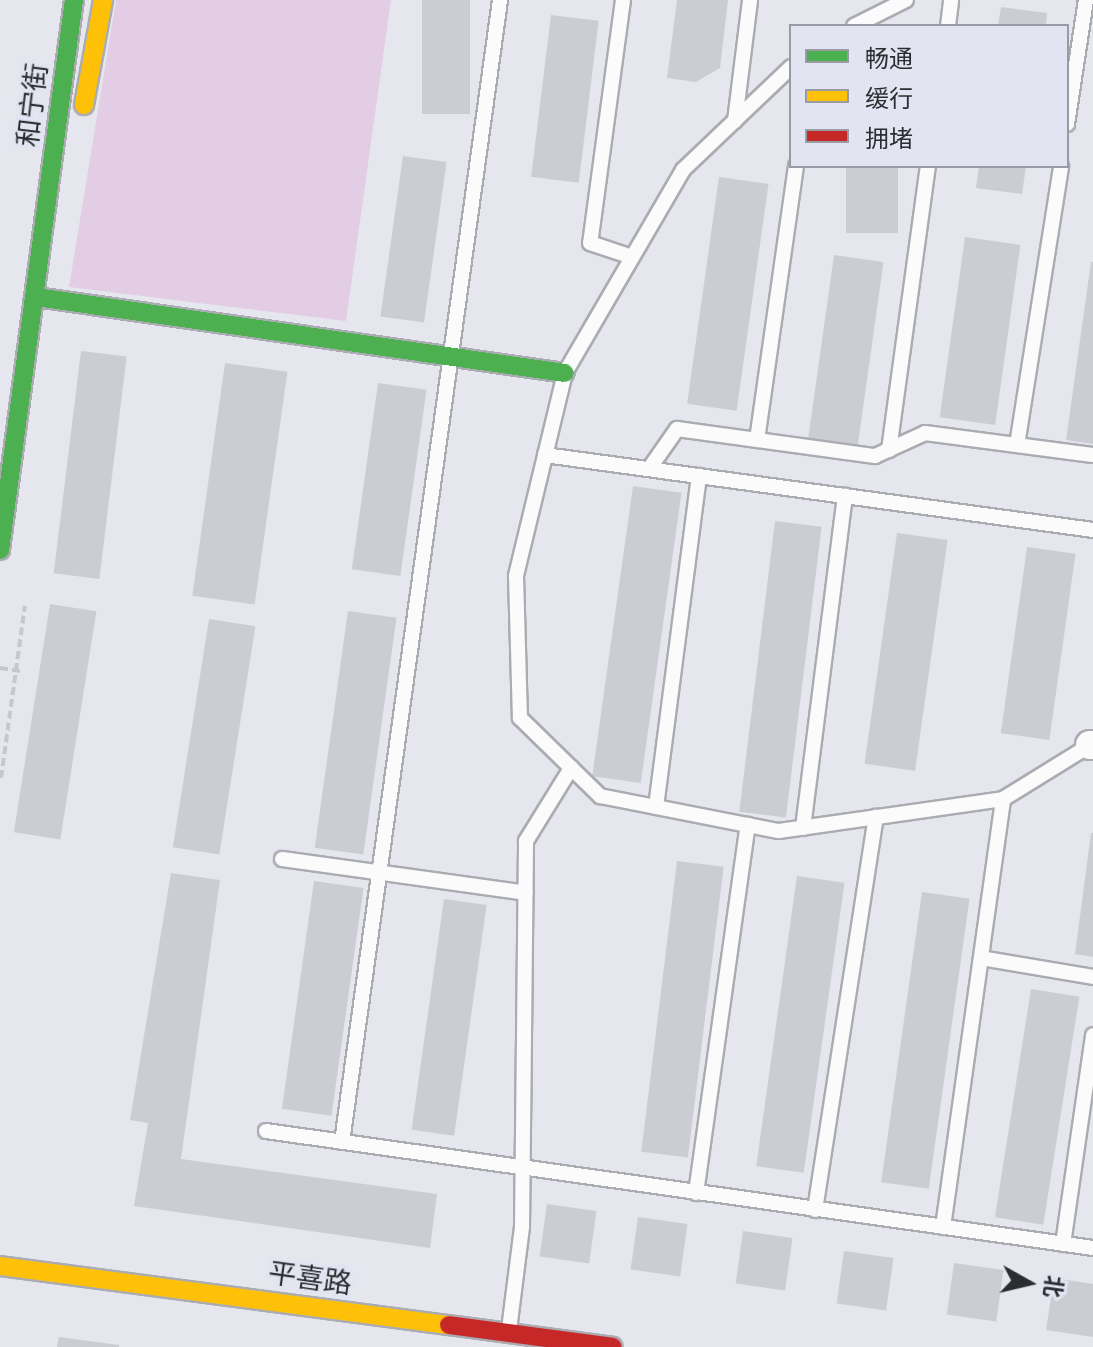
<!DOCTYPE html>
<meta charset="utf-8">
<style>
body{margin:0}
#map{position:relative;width:1093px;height:1347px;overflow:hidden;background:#e6e7ee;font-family:"DejaVu Sans","Noto Sans SC",sans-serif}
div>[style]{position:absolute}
.green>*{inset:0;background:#e2cde5}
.building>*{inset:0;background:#cbcdd2;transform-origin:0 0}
.path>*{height:4px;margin-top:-2px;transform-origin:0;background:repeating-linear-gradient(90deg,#c7c8ca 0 8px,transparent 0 12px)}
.roads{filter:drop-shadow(2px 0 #abacb2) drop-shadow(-2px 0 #abacb2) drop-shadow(0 2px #abacb2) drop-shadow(0 -2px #abacb2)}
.lane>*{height:14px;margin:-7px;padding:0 7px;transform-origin:7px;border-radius:7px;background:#fbfbfc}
.street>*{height:28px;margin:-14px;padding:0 14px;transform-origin:14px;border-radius:14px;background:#fbfbfc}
.fast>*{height:18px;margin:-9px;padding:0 9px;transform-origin:9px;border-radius:9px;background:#4caf50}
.slow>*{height:18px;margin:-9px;padding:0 9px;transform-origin:9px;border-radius:9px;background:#ffc107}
.jam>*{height:18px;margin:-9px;padding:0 9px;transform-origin:9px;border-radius:9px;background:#c62828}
span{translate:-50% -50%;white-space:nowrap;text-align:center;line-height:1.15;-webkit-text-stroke:8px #e2e5f1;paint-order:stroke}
.street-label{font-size:28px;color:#2b2d31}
.legend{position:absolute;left:789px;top:24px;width:280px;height:144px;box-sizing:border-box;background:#e2e5f1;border:2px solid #999ba4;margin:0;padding:10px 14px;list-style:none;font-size:24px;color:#2b2d31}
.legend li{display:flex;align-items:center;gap:16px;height:40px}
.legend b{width:40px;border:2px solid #999ba4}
.north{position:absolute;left:989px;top:1243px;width:80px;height:80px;-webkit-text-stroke:6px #e2e5f1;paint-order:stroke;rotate:98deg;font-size:22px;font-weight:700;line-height:32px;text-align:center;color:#2b2d31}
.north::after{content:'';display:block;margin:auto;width:28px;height:36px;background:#2b2d31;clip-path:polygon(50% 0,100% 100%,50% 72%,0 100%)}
</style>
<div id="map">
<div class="green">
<i style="clip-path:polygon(116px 0,391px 0,346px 321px,69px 287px)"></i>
</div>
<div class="building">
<i style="left:422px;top:0;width:48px;height:114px"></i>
<i style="clip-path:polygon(677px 0,728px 0,720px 68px,696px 82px,667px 78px)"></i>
<i style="clip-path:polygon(1001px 7px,1047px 13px,1046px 26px,998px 26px)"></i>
<i style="left:551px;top:15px;width:48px;height:163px;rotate:7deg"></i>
<i style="left:403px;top:156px;width:44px;height:162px;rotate:8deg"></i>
<i style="left:846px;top:166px;width:52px;height:67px"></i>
<i style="clip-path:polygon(979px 166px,1026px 166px,1022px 194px,976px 188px)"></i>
<i style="left:719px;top:177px;width:50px;height:229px;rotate:8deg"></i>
<i style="left:965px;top:237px;width:56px;height:182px;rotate:8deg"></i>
<i style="left:834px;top:255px;width:50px;height:185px;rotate:8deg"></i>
<i style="clip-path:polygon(1091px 262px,1093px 262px,1093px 444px,1066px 440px)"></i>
<i style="left:81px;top:351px;width:46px;height:224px;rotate:7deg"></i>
<i style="left:225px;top:363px;width:63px;height:235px;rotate:8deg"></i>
<i style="left:378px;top:383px;width:49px;height:188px;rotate:8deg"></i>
<i style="left:633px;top:486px;width:49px;height:293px;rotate:8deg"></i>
<i style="left:775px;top:521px;width:47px;height:293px;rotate:7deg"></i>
<i style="left:897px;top:533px;width:51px;height:233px;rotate:8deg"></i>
<i style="left:1027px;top:547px;width:49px;height:188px;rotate:8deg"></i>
<i style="left:50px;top:604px;width:47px;height:231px;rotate:9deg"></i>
<i style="left:348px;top:611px;width:49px;height:239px;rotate:8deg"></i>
<i style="left:209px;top:619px;width:47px;height:231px;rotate:9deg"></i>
<i style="clip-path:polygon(1091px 833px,1093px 833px,1093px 957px,1075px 954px)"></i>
<i style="left:677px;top:861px;width:47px;height:293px;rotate:7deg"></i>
<i style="clip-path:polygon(171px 873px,220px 880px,181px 1159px,437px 1194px,430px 1248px,134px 1206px,148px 1123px,130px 1120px)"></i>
<i style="left:797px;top:876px;width:48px;height:293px;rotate:8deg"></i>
<i style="left:314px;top:881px;width:50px;height:230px;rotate:8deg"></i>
<i style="left:922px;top:892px;width:48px;height:293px;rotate:8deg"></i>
<i style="left:444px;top:899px;width:43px;height:233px;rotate:8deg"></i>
<i style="left:1031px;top:989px;width:49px;height:231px;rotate:9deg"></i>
<i style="left:547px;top:1204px;width:50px;height:53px;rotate:8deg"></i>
<i style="left:638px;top:1217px;width:50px;height:53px;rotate:8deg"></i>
<i style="left:743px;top:1231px;width:50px;height:53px;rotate:8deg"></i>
<i style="left:844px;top:1251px;width:50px;height:53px;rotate:8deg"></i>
<i style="left:954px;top:1263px;width:50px;height:52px;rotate:8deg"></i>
<i style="clip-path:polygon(1054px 1278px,1093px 1284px,1093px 1337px,1046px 1330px)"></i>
<i style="clip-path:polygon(59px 1337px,119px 1345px,119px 1347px,57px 1347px)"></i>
</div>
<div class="path">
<i style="left:0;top:668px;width:21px;rotate:8deg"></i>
<i style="left:1px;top:778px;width:174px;rotate:-82.1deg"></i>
</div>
<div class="roads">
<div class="lane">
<i style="left:623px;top:0;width:245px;rotate:97.7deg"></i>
<i style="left:590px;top:243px;width:44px;rotate:18.4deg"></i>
<i style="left:854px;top:26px;width:58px;rotate:-26.6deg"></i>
<i style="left:948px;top:26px;width:26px;rotate:-83deg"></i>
<i style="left:791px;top:67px;width:149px;rotate:136.4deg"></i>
<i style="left:683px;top:170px;width:235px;rotate:120.2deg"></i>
<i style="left:565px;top:373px;width:209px;rotate:103.6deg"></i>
<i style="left:516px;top:576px;width:142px;rotate:88.4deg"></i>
<i style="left:520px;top:718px;width:112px;rotate:44.3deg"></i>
<i style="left:600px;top:796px;width:182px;rotate:11.1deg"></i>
<i style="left:779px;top:831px;width:226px;rotate:-8.1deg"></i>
<i style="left:1003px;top:799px;width:105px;rotate:-31.7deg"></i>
<i style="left:735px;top:121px;width:122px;rotate:-82.9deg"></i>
<i style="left:1067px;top:124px;width:125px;rotate:-81.3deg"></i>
<i style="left:757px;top:440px;width:277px;rotate:-81.9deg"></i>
<i style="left:1017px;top:445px;width:282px;rotate:-81deg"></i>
<i style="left:889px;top:450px;width:287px;rotate:-82.2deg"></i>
<i style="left:545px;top:455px;width:553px;rotate:7.79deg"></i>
<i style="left:649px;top:469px;width:49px;rotate:-55deg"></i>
<i style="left:677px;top:429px;width:200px;rotate:7.8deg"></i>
<i style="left:875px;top:456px;width:55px;rotate:-24.7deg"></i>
<i style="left:925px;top:433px;width:169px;rotate:7.5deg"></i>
<i style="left:656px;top:807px;width:334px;rotate:-82.6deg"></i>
<i style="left:803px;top:828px;width:335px;rotate:-82.8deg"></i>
<i style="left:282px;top:859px;width:246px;rotate:7.9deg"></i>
<i style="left:981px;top:958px;width:114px;rotate:9.6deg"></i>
<i style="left:266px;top:1131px;width:835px;rotate:8.05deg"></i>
<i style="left:342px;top:1142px;width:1153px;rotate:-82.12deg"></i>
<i style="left:696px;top:1193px;width:372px;rotate:-82deg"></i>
<i style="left:815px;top:1210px;width:398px;rotate:-81.2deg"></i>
<i style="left:943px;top:1227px;width:432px;rotate:-82deg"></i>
<i style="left:1063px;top:1244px;width:211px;rotate:-81.8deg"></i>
<i style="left:509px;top:1330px;width:104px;rotate:-82.8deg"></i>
<i style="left:522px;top:1227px;width:386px;rotate:-89.4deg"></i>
<i style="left:526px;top:841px;width:86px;rotate:-58.3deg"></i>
</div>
<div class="street">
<i style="left:1090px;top:745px;width:3px"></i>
</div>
<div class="fast">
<i style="left:36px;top:297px;width:534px;rotate:8.18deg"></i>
<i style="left:0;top:550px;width:555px;rotate:-82.34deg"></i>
</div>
<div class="slow">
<i style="left:84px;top:105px;width:107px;rotate:-79.7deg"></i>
<i style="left:0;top:1266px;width:453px;rotate:7.5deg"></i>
</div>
<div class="jam">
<i style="left:449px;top:1325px;width:165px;rotate:7.6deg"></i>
</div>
</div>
<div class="street-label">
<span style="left:33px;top:105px;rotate:-83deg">和宁街</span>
<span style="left:310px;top:1279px;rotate:8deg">平喜路</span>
</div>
<ul class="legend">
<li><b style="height:10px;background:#4caf50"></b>畅通</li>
<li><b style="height:10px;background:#ffc107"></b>缓行</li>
<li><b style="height:10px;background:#c62828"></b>拥堵</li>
</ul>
<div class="north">北</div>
</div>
